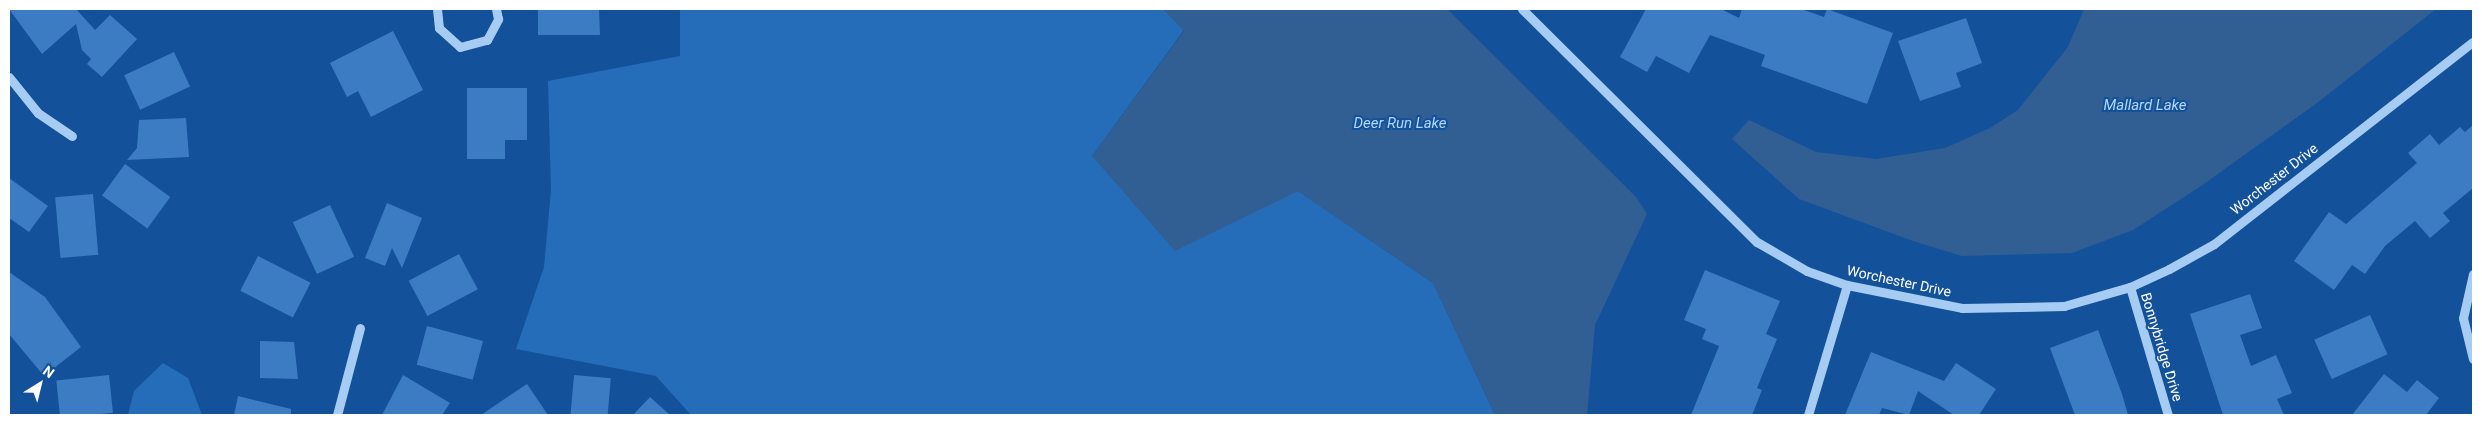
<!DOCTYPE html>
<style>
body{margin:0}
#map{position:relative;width:2482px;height:424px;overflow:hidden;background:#13529b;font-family:Roboto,sans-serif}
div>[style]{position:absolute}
.green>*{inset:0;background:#266db9}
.water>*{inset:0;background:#315f94}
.building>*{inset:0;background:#3c7cc2;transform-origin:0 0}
.minor>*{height:9px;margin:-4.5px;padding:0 4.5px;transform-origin:4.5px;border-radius:4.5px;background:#a7ccf3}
span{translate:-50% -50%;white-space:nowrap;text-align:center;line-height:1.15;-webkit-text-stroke:4px #13529b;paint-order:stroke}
.street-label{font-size:14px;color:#fff}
.water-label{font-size:15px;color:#b4d6fa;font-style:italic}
.frame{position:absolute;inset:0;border:10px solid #fff;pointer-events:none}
.north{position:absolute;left:15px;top:359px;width:50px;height:50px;-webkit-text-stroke:4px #13529b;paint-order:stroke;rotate:36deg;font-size:14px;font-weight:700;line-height:20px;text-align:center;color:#fff}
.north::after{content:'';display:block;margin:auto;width:18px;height:22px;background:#fff;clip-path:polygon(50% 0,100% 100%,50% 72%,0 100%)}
</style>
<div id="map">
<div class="green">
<i style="clip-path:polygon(680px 9px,1163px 9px,1184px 30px,1092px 156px,1258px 207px,1298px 191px,1433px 283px,1495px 415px,691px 415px,656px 376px,516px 349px,544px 267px,551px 190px,548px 81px,680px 56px)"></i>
<i style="clip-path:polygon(163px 363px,188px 378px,202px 415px,128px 415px,134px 391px)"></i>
</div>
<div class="water">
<i style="clip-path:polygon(1163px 9px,1447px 9px,1636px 197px,1647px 214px,1595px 325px,1587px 415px,1495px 415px,1433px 283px,1298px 191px,1175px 251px,1092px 156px,1184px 31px)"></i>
<i style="clip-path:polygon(2084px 9px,2436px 9px,2317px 103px,2201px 186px,2133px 230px,2072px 253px,1962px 256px,1913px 241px,1799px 199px,1732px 139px,1749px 120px,1816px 152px,1876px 159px,1945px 148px,1990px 128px,2018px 110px,2068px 47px)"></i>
</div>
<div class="building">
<i style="clip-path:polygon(9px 9px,76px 9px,95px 30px,110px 15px,137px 39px,102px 77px,87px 64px,91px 59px,82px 50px,76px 24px,42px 54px)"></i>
<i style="clip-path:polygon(561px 9px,599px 9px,600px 35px,538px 35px,538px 10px)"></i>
<i style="clip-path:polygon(1646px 9px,1721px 9px,1739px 18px,1742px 9px,1801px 9px,1824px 17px,1827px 9px,1893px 33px,1867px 104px,1761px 66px,1765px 55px,1710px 35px,1689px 73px,1656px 56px,1647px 72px,1620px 57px)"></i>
<i style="clip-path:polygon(1966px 18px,1982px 63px,1956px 73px,1961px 87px,1920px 101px,1898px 41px)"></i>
<i style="clip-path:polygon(393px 31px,423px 90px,371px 117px,358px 91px,347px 97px,330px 63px)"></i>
<i style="left:174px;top:52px;width:38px;height:55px;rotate:65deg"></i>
<i style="clip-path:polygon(467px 88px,527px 88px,527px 140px,505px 140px,505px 159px,467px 159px)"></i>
<i style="clip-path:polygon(186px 118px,189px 157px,127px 160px,137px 148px,139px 120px)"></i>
<i style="clip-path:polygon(2473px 125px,2473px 188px,2443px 213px,2450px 221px,2430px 238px,2415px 221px,2385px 246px,2365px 274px,2352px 265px,2334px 290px,2294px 261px,2329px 212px,2346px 224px,2417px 163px,2408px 153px,2430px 134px,2439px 145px,2460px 127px,2465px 132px)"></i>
<i style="left:125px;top:164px;width:56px;height:39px;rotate:36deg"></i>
<i style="clip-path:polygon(9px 178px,48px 206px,29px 232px,9px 218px)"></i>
<i style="left:93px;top:194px;width:61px;height:38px;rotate:85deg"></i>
<i style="clip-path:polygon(387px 203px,422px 218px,402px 268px,392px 248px,385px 266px,365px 258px)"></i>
<i style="left:330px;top:205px;width:57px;height:41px;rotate:65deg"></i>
<i style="left:459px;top:254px;width:40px;height:57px;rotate:62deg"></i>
<i style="left:258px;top:256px;width:59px;height:39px;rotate:27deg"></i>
<i style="clip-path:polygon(1705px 270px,1780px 301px,1766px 334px,1777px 339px,1757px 388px,1762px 390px,1752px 415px,1691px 415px,1719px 346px,1702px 339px,1706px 329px,1684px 320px)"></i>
<i style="clip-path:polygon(9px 272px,45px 297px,81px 347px,44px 376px,9px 334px)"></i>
<i style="clip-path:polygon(2250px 294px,2262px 328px,2240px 335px,2251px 366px,2276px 355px,2292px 393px,2277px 399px,2284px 415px,2223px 415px,2190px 314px)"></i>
<i style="left:2370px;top:315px;width:43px;height:61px;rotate:66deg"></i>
<i style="left:427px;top:326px;width:58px;height:40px;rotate:15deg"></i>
<i style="clip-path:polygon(2098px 330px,2122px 394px,2128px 415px,2075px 415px,2050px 348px)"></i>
<i style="clip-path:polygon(260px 341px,294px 342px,298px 379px,260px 378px)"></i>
<i style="clip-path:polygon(1871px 352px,1944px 381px,1956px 363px,1996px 389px,1979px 415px,1954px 415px,1918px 391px,1909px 415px,1882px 408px,1879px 415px,1845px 415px)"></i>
<i style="clip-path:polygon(2384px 374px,2407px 392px,2417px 380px,2439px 398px,2426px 415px,2352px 415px)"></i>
<i style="left:109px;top:375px;width:38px;height:53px;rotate:84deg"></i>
<i style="clip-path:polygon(403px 375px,450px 403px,442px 415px,382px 415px)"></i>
<i style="left:574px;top:375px;width:37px;height:40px;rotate:5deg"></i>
<i style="clip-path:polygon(527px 384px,548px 415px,481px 415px,512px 394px)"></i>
<i style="clip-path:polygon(238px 396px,291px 409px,291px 415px,234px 415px)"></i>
<i style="clip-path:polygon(650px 397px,670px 415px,633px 415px)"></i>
</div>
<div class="minor">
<i style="left:437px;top:9px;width:19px;rotate:84deg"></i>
<i style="left:439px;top:28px;width:28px;rotate:42deg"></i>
<i style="left:460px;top:47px;width:28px;rotate:-15deg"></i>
<i style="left:487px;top:40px;width:24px;rotate:-62deg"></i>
<i style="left:498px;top:19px;width:10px;rotate:-101deg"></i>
<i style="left:1522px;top:9px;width:331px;rotate:44.8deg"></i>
<i style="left:1757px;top:242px;width:58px;rotate:30.1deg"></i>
<i style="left:1807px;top:271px;width:42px;rotate:19.3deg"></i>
<i style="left:1847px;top:285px;width:117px;rotate:11.3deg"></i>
<i style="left:1962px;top:308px;width:102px;rotate:-1.1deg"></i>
<i style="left:2064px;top:306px;width:69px;rotate:-16.1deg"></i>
<i style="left:2130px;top:287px;width:43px;rotate:-24.8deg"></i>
<i style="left:2169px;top:269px;width:51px;rotate:-29.1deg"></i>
<i style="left:2214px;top:244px;width:328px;rotate:-38deg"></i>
<i style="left:9px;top:77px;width:46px;rotate:51.1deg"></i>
<i style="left:38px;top:113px;width:41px;rotate:34.1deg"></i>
<i style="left:2473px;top:274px;width:45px;rotate:102.8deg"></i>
<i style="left:2463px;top:318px;width:42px;rotate:76.3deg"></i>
<i style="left:2130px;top:287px;width:134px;rotate:73.5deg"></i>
<i style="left:337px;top:415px;width:90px;rotate:-75.2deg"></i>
<i style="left:1808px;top:415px;width:136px;rotate:-73.3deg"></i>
</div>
<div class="street-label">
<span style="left:2274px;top:179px;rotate:-38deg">Worchester Drive</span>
<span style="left:1899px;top:281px;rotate:12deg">Worchester Drive</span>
<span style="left:2162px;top:347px;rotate:73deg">Bonnybridge Drive</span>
</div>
<div class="water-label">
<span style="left:2145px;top:106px">Mallard Lake</span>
<span style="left:1400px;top:124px">Deer Run Lake</span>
</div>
<div class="frame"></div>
<div class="north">N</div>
</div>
